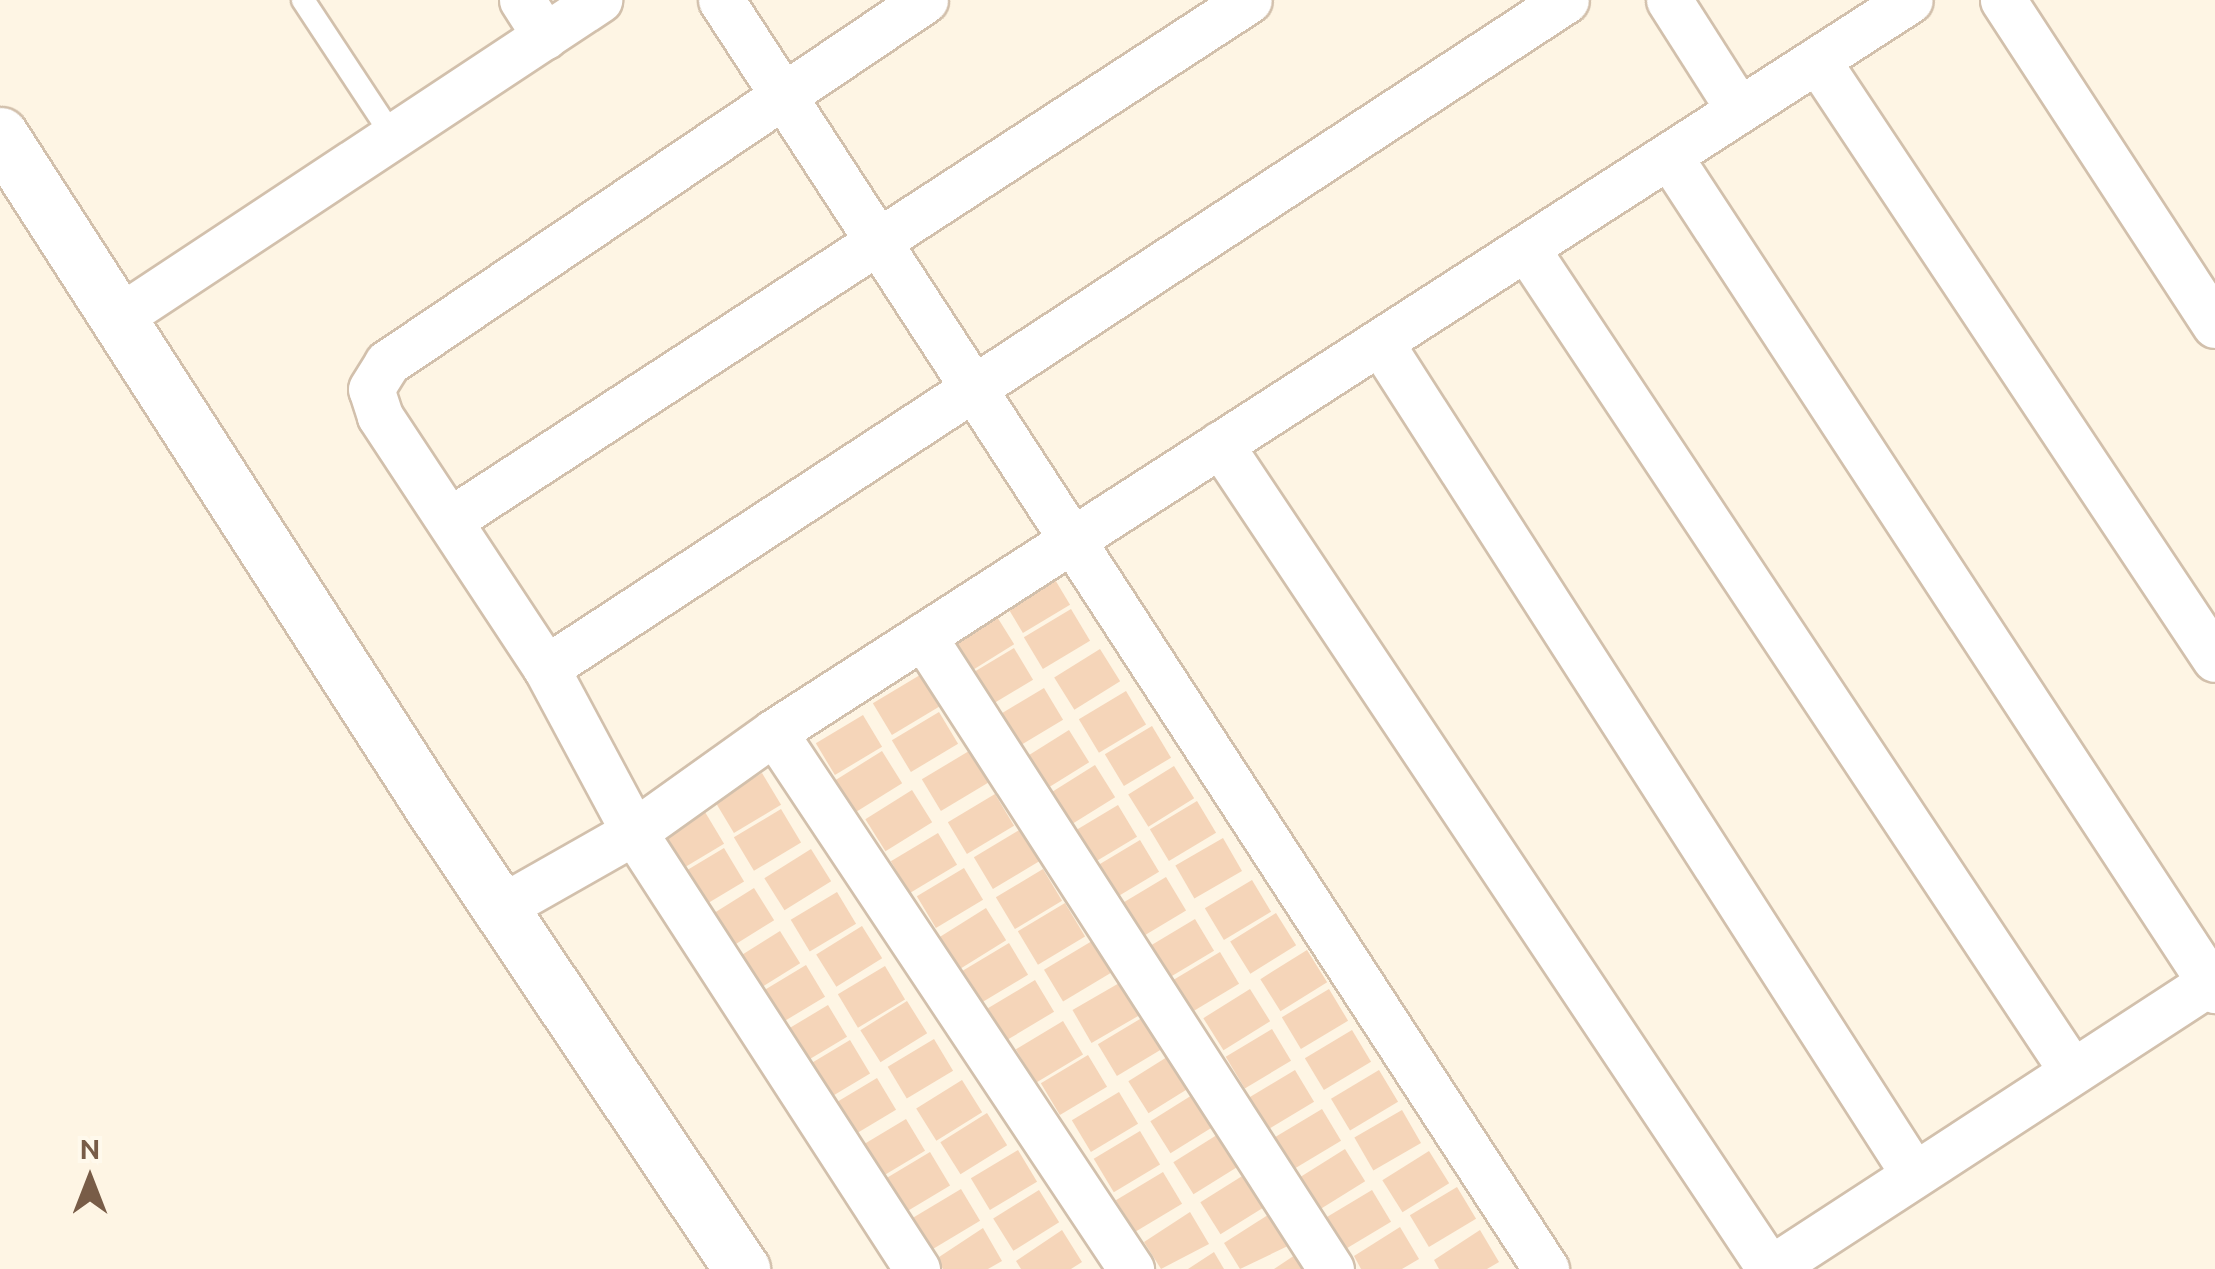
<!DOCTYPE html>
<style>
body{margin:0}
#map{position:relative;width:2215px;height:1269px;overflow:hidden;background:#fef5e4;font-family:Ubuntu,sans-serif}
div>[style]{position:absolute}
.building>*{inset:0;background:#f5d5b9;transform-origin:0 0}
.roads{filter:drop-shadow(2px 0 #d2c0ac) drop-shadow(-2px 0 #d2c0ac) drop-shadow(0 2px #d2c0ac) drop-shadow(0 -2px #d2c0ac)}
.service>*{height:22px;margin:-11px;padding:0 11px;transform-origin:11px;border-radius:11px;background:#fff}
.minor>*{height:45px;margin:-22.5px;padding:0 22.5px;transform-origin:22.5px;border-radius:22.5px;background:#fff}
.tertiary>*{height:55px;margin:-27.5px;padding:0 27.5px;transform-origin:27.5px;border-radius:27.5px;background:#fff}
span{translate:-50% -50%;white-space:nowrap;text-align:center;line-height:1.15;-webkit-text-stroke:8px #fff9ec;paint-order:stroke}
.north{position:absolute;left:40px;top:1129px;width:100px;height:100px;-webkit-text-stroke:8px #fff9ec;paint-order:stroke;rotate:0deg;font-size:28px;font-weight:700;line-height:40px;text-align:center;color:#785c47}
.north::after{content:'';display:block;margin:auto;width:35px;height:45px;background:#785c47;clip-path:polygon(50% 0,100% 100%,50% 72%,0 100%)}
</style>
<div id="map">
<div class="building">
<i style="left:1051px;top:573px;width:37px;height:55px;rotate:59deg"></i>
<i style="left:1071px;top:609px;width:37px;height:55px;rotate:59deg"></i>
<i style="left:994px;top:612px;width:38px;height:55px;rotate:58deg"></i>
<i style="left:1014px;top:648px;width:37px;height:55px;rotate:59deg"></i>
<i style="left:1100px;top:649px;width:38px;height:54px;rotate:58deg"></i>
<i style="left:920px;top:675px;width:37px;height:55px;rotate:59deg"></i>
<i style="left:1044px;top:688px;width:37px;height:55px;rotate:59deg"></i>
<i style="left:1126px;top:691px;width:39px;height:55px;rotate:59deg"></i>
<i style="left:939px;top:712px;width:37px;height:55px;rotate:59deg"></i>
<i style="left:863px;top:715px;width:37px;height:55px;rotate:59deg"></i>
<i style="left:1152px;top:726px;width:37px;height:55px;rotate:59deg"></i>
<i style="left:1069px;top:730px;width:38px;height:55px;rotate:58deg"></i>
<i style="left:882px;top:751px;width:38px;height:55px;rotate:58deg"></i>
<i style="left:969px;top:751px;width:37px;height:55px;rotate:59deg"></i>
<i style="left:1095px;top:765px;width:38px;height:55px;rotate:58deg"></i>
<i style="left:1174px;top:766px;width:38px;height:54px;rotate:58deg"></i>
<i style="left:762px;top:773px;width:37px;height:55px;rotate:59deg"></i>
<i style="left:912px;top:790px;width:38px;height:55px;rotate:58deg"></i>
<i style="left:995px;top:794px;width:37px;height:55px;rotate:59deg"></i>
<i style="left:1197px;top:801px;width:37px;height:55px;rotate:59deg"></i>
<i style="left:1118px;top:805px;width:37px;height:56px;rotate:59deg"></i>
<i style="left:781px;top:809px;width:39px;height:55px;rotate:59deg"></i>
<i style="left:705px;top:812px;width:37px;height:55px;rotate:59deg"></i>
<i style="left:1021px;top:829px;width:37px;height:55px;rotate:59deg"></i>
<i style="left:938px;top:833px;width:37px;height:55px;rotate:59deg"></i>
<i style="left:1223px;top:838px;width:38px;height:55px;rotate:60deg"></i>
<i style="left:1140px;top:840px;width:37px;height:55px;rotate:59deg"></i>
<i style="left:724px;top:848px;width:39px;height:55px;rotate:59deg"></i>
<i style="left:811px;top:849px;width:38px;height:55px;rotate:58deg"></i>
<i style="left:964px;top:868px;width:37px;height:55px;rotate:59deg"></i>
<i style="left:1043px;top:869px;width:37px;height:55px;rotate:59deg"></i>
<i style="left:1166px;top:877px;width:39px;height:55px;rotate:59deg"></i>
<i style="left:1252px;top:880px;width:37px;height:55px;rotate:59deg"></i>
<i style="left:754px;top:888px;width:38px;height:55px;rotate:58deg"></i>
<i style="left:837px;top:892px;width:37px;height:54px;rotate:59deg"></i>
<i style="left:1065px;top:903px;width:39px;height:55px;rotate:59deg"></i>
<i style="left:986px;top:908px;width:38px;height:55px;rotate:58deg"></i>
<i style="left:1276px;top:913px;width:38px;height:54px;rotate:58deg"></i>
<i style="left:1195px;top:919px;width:37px;height:55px;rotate:59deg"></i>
<i style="left:862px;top:926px;width:38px;height:54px;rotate:58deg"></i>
<i style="left:780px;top:931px;width:38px;height:55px;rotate:58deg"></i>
<i style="left:1092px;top:941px;width:37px;height:56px;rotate:59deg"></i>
<i style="left:1009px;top:943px;width:37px;height:56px;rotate:59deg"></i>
<i style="left:1307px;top:950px;width:38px;height:55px;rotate:58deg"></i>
<i style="left:1220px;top:952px;width:37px;height:55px;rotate:59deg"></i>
<i style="left:806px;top:965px;width:37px;height:55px;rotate:59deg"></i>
<i style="left:885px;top:966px;width:39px;height:55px;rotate:59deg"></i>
<i style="left:1035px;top:980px;width:37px;height:55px;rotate:59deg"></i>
<i style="left:1121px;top:982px;width:38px;height:56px;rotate:60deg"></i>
<i style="left:1250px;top:989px;width:38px;height:55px;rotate:58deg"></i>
<i style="left:1329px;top:989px;width:37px;height:55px;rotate:59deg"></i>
<i style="left:907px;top:1001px;width:38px;height:55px;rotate:58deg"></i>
<i style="left:828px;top:1005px;width:37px;height:55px;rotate:59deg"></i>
<i style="left:1145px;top:1016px;width:37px;height:55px;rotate:59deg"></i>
<i style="left:1063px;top:1021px;width:39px;height:55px;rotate:59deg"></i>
<i style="left:1272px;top:1029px;width:37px;height:54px;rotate:59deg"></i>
<i style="left:1352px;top:1030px;width:37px;height:55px;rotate:59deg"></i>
<i style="left:934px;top:1039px;width:37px;height:54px;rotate:59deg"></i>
<i style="left:850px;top:1040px;width:39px;height:55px;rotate:59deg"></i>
<i style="left:1175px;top:1052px;width:38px;height:55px;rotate:58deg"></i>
<i style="left:1088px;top:1055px;width:37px;height:55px;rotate:59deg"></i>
<i style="left:1295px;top:1070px;width:37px;height:54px;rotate:59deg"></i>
<i style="left:1379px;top:1070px;width:37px;height:56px;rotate:59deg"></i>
<i style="left:877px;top:1078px;width:37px;height:55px;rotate:59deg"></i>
<i style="left:962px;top:1080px;width:38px;height:54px;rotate:58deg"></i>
<i style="left:1119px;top:1092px;width:37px;height:55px;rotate:59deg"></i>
<i style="left:1197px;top:1092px;width:38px;height:55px;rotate:58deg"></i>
<i style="left:1322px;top:1109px;width:37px;height:55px;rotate:59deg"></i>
<i style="left:1402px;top:1110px;width:38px;height:55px;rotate:60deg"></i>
<i style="left:987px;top:1113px;width:38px;height:55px;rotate:58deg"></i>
<i style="left:906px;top:1119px;width:37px;height:55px;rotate:59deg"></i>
<i style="left:1140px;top:1131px;width:39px;height:54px;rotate:59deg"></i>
<i style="left:1220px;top:1133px;width:38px;height:55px;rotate:58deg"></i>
<i style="left:1345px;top:1149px;width:38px;height:55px;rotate:58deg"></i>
<i style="left:1018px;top:1150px;width:37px;height:55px;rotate:59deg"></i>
<i style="left:1429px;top:1151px;width:38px;height:55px;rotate:58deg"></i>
<i style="left:930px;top:1152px;width:39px;height:55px;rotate:59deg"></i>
<i style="left:1163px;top:1172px;width:37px;height:55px;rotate:59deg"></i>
<i style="left:1247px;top:1173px;width:38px;height:55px;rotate:58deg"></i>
<i style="left:1457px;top:1187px;width:37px;height:55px;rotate:59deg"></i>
<i style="left:961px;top:1189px;width:37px;height:56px;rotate:59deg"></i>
<i style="left:1039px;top:1190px;width:38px;height:54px;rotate:58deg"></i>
<i style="left:1372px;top:1190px;width:37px;height:55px;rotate:59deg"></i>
<i style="clip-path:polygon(1190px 1212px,1209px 1244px,1161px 1269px,1144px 1242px)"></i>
<i style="clip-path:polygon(1271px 1213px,1290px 1245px,1240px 1269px,1224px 1243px)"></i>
<i style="clip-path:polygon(1400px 1227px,1419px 1259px,1402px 1269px,1361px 1269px,1354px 1256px)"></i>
<i style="clip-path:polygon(983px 1228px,1002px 1261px,988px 1269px,943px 1269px,936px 1259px)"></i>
<i style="clip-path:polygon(1062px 1230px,1082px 1262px,1071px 1269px,1021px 1269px,1016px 1261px)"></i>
<i style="clip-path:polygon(1480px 1230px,1499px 1262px,1487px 1269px,1439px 1269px,1434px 1260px)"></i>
<i style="clip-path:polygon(1214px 1252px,1224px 1269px,1188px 1269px)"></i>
<i style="clip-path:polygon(1298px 1253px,1307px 1269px,1274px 1269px)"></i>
</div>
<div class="roads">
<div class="service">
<i style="left:303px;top:0;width:165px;rotate:56.6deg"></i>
</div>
<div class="minor">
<i style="left:522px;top:0;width:43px;rotate:57.4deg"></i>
<i style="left:721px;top:0;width:1514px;rotate:56.97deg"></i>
<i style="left:1669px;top:0;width:130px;rotate:57.5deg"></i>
<i style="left:2003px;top:0;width:388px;rotate:56.9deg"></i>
<i style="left:1817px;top:60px;width:719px;rotate:56.4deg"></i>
<i style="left:1669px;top:156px;width:997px;rotate:56.79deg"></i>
<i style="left:1526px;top:248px;width:988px;rotate:56.44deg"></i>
<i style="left:118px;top:318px;width:577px;rotate:-33.47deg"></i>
<i style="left:1380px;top:342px;width:987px;rotate:57.32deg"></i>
<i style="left:1220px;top:444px;width:992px;rotate:56.31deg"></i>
<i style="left:450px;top:520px;width:953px;rotate:-33.06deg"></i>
<i style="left:923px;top:636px;width:753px;rotate:57.2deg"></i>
<i style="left:546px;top:668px;width:1219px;rotate:-33.22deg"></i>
<i style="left:774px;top:732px;width:645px;rotate:56.38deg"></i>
<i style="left:500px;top:908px;width:154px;rotate:-29.6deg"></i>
<i style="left:634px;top:832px;width:172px;rotate:-35.5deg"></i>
<i style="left:774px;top:732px;width:1351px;rotate:-32.8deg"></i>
<i style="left:917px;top:1269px;width:521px;rotate:-122.93deg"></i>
<i style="left:634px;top:832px;width:186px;rotate:-118.2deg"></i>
<i style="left:546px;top:668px;width:302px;rotate:-123.4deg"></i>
<i style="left:380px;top:416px;width:28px;rotate:-108deg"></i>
<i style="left:371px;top:389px;width:31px;rotate:-58deg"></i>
<i style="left:387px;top:363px;width:649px;rotate:-34.01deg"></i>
<i style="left:1770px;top:1269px;width:531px;rotate:-33.09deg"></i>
</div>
<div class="tertiary">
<i style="left:0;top:135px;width:797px;rotate:57.25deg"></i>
<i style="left:431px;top:805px;width:559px;rotate:56.17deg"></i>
</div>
</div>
<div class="north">N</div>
</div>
